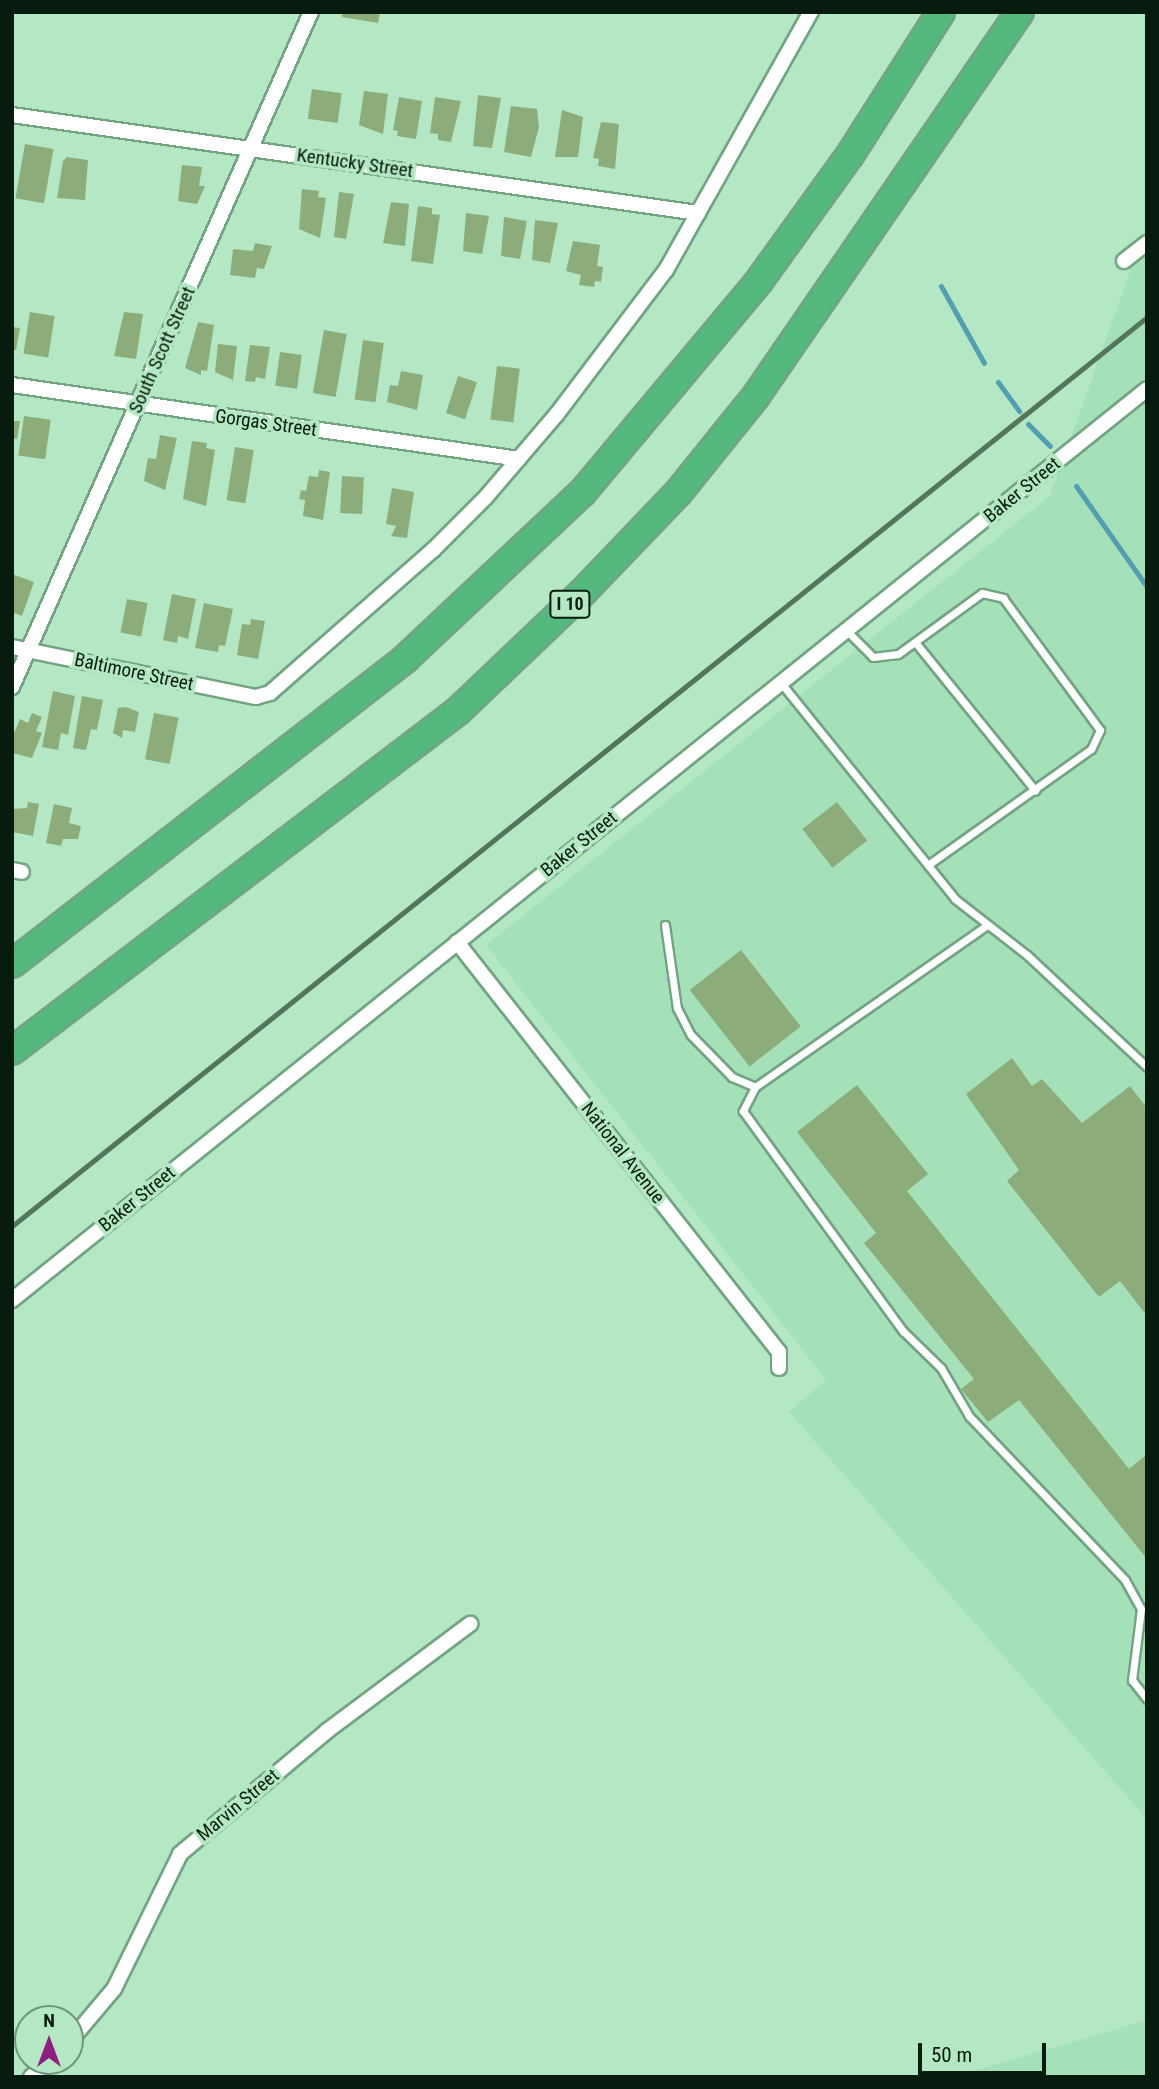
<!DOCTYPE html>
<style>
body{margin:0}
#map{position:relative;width:1159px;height:2089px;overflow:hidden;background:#b4e8c4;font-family:"Roboto Condensed",sans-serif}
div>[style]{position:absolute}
.built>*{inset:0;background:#a5e1b8}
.stream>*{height:5px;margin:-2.5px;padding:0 2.5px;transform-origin:2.5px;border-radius:2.5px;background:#519fb1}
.building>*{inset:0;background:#8cad7a;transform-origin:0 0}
.roads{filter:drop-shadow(2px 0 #72a482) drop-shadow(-2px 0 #72a482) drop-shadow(0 2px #72a482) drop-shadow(0 -2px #72a482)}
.service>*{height:7px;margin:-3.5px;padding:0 3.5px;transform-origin:3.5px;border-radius:3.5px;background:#fff}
.minor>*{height:14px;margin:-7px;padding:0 7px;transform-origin:7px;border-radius:7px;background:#fff}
.motorway>*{height:26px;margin:-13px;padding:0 13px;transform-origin:13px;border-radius:13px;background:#54b97c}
.rail>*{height:5px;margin:-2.5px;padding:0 2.5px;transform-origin:2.5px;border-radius:2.5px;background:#53755e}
span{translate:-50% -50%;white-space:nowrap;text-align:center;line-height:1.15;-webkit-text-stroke:7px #b4e8c4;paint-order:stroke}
.shield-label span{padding:2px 5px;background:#b4e8c4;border:2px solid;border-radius:5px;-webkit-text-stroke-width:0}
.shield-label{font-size:18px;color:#071b0e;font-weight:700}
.street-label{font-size:19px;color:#071b0e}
.frame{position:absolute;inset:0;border:14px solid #071b0e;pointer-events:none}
.north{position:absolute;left:14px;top:2005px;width:70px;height:70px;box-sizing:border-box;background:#b4e8c4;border:2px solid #6f967b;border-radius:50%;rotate:0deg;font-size:19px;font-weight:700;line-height:28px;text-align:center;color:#071b0e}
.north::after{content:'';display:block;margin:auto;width:24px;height:32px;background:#8f1e7f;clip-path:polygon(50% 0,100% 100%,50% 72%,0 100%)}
.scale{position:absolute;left:918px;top:2043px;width:128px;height:32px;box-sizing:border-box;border:4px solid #071b0e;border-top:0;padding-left:9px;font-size:21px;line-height:24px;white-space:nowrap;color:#071b0e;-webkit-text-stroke:5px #b4e8c4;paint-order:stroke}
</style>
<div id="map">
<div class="built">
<i style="clip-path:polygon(1147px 224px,1147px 1819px,789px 1412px,826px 1380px,486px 945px,1050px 496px)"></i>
<i style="clip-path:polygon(1147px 2020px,1147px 2077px,953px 2077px)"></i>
</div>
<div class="stream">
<i style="left:941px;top:286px;width:88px;rotate:60.8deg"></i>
<i style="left:998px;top:382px;width:36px;rotate:54deg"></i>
<i style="left:1028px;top:424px;width:31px;rotate:45deg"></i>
<i style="left:1076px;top:486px;width:123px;rotate:54.9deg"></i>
</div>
<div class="building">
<i style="clip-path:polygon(342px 12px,380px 12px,378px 23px,342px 17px)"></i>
<i style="left:312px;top:89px;width:30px;height:30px;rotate:8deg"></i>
<i style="clip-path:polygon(364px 91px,388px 94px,383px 134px,359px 125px)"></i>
<i style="clip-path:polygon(478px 95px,501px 98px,492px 148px,473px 146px)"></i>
<i style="clip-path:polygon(399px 97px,422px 101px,416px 139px,397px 136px,398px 131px,393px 130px)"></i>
<i style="clip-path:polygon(435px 97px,461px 101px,451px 142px,438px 140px,438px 134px,430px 133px)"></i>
<i style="clip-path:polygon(511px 106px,537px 109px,539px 127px,531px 157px,504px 152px)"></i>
<i style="clip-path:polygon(562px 110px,583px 117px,578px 157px,555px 157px)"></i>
<i style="clip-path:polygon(601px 122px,619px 124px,615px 169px,598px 166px,599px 159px,593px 158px)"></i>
<i style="left:25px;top:144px;width:29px;height:55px;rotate:10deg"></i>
<i style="clip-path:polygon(67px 157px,88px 160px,85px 200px,57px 198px,63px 161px)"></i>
<i style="clip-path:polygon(182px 165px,202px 167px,199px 186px,205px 186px,197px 204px,178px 201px)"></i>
<i style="clip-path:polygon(302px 189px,319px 191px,318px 197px,326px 198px,320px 238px,299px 229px)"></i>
<i style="clip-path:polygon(339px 192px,354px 194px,346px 239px,334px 237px)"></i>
<i style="clip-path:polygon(391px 202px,409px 204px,405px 246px,383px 243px)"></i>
<i style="clip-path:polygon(418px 206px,432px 208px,432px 214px,440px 215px,433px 264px,411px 261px)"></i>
<i style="clip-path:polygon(466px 213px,489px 216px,482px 254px,463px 251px)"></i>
<i style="clip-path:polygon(504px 217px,527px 221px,520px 259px,501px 256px)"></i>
<i style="clip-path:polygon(535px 220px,558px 223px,550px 263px,532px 260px)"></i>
<i style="clip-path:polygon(573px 241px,600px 245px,597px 266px,603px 267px,601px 282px,595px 281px,594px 287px,579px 285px,581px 275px,566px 271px)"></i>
<i style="clip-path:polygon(255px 243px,272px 246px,264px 269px,257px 268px,255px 278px,230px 275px,233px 249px,253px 251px)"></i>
<i style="left:30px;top:312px;width:25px;height:42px;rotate:9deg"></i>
<i style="clip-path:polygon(124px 312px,143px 314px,136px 359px,114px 356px)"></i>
<i style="clip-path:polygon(198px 322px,214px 325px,207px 371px,201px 370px,201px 375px,185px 368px)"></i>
<i style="clip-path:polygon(12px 327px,20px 328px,16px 350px,12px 350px)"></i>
<i style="left:324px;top:330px;width:23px;height:64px;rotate:10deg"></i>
<i style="left:363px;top:340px;width:21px;height:60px;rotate:8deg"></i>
<i style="clip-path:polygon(218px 344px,237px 346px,233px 380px,215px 372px)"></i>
<i style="clip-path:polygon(250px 345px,270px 347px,265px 379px,256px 377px,255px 382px,245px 381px)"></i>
<i style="left:280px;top:352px;width:22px;height:34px;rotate:8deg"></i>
<i style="left:497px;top:366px;width:23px;height:54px;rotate:7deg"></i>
<i style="clip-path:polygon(401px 371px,423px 375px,417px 410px,387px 402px,390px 385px,398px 386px)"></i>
<i style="left:458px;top:376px;width:20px;height:39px;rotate:18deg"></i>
<i style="left:24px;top:416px;width:27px;height:40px;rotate:8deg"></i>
<i style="clip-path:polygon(12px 421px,20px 421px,17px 439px,12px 438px)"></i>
<i style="clip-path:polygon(160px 435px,177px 438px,165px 490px,144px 481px,148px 458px,156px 459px)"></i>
<i style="clip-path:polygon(192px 441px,207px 443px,206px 448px,215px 450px,206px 506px,183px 499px)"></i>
<i style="left:235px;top:447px;width:19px;height:54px;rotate:9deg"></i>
<i style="clip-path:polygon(319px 470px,330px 472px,323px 520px,303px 516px,305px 500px,299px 499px,301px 490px,306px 491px,309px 476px,318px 477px)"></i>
<i style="left:342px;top:476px;width:22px;height:37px;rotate:3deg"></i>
<i style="clip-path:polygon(392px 488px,414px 492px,407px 538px,391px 536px,396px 526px,386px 524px)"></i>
<i style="clip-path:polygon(12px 574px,34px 582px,22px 616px,12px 612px)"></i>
<i style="clip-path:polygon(172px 594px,196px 599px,188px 639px,178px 636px,177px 643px,163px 640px)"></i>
<i style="left:127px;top:599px;width:21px;height:34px;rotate:11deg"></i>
<i style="clip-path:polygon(204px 603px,233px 609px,225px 646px,219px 645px,218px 652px,195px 648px)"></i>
<i style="clip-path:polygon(251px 619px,265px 621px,258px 659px,237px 655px,242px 624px,250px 625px)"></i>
<i style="clip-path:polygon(53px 691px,75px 696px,68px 735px,61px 733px,58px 750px,42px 747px)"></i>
<i style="clip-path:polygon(82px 696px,103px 700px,97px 730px,91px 729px,86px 750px,73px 748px)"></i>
<i style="clip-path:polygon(126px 707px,139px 712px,135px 732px,123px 730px,122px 738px,113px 733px,118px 708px)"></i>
<i style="clip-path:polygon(32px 713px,42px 717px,36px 731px,42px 733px,32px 758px,12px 753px,12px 738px,20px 719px,28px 723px)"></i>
<i style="left:154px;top:713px;width:25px;height:47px;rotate:11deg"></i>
<i style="clip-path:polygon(28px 802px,39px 804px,33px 836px,12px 832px,13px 809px,27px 808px)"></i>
<i style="left:837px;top:802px;width:49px;height:44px;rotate:52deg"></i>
<i style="clip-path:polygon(54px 804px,72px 808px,69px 823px,81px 826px,78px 839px,63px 839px,61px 846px,46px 843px)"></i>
<i style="left:741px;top:950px;width:97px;height:65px;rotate:52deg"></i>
<i style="clip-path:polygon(1012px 1058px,1032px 1086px,1042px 1079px,1082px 1123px,1130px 1086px,1147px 1108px,1147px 1316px,1120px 1281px,1099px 1297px,1007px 1181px,1019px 1170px,966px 1094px)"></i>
<i style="clip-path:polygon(857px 1085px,928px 1174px,907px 1191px,1129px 1469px,1147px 1454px,1147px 1559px,1019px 1400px,988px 1422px,961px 1389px,974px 1379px,864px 1243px,876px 1233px,797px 1132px)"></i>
</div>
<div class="roads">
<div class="service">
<i style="left:846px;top:630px;width:38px;rotate:45deg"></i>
<i style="left:873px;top:657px;width:25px;rotate:-7deg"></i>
<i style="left:898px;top:654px;width:104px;rotate:-36deg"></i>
<i style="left:982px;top:593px;width:22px;rotate:13deg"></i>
<i style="left:1003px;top:598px;width:164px;rotate:53.7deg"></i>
<i style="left:1100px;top:730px;width:21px;rotate:115deg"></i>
<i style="left:1091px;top:749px;width:200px;rotate:144.6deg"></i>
<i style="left:915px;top:642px;width:191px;rotate:51deg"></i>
<i style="left:781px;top:683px;width:277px;rotate:51.1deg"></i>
<i style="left:955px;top:899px;width:91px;rotate:37.9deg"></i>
<i style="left:1027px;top:955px;width:164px;rotate:43deg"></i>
<i style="left:665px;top:925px;width:84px;rotate:81.8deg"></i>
<i style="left:677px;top:1008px;width:30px;rotate:63deg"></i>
<i style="left:691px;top:1035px;width:59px;rotate:45.7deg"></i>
<i style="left:732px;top:1077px;width:25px;rotate:23deg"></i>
<i style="left:755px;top:1087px;width:282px;rotate:-34.9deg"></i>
<i style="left:755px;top:1087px;width:27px;rotate:117deg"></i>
<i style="left:743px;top:1111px;width:272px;rotate:54deg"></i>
<i style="left:903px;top:1331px;width:53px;rotate:44.2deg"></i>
<i style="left:941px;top:1368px;width:56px;rotate:59.7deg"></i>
<i style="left:969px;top:1416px;width:226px;rotate:46.4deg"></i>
<i style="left:1125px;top:1580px;width:33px;rotate:61deg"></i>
<i style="left:1141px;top:1609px;width:72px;rotate:97.2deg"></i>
<i style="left:1132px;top:1680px;width:24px;rotate:52deg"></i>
</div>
<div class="minor">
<i style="left:12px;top:115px;width:693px;rotate:8.13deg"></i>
<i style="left:1124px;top:261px;width:29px;rotate:-38deg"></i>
<i style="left:12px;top:385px;width:512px;rotate:8.3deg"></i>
<i style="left:12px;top:647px;width:249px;rotate:11.6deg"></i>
<i style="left:256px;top:697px;width:15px;rotate:-16deg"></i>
<i style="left:270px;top:693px;width:217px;rotate:-41.3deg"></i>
<i style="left:433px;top:550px;width:75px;rotate:-45deg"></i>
<i style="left:486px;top:497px;width:109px;rotate:-49.5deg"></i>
<i style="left:557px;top:414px;width:181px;rotate:-52.9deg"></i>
<i style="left:666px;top:270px;width:296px;rotate:-60.7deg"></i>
<i style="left:12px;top:687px;width:738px;rotate:-66.11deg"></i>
<i style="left:12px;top:870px;width:10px;rotate:11deg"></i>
<i style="left:457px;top:942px;width:521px;rotate:51.86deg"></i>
<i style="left:779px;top:1352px;width:16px;rotate:90deg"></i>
<i style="left:12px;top:1300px;width:1455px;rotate:-38.75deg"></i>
<i style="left:70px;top:2041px;width:68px;rotate:-49.8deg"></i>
<i style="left:114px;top:1989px;width:150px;rotate:-63.9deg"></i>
<i style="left:180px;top:1854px;width:192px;rotate:-39.9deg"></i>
<i style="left:327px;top:1731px;width:179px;rotate:-36.8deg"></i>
<i style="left:31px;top:2077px;width:24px;rotate:-42deg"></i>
</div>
<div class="motorway">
<i style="left:12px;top:964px;width:499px;rotate:-37.8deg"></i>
<i style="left:406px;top:658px;width:241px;rotate:-43.2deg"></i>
<i style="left:582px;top:493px;width:276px;rotate:-50.1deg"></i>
<i style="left:759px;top:281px;width:155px;rotate:-54.2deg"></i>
<i style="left:850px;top:155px;width:169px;rotate:-57.5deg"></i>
<i style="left:12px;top:1051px;width:561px;rotate:-37.32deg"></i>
<i style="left:458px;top:711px;width:173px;rotate:-43.6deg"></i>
<i style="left:583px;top:592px;width:137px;rotate:-46.2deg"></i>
<i style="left:678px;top:493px;width:124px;rotate:-51.2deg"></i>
<i style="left:756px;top:396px;width:466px;rotate:-55.5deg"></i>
</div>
</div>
<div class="rail">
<i style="left:12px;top:1226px;width:1454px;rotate:-38.69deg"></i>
</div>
<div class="shield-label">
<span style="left:570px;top:604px">I 10</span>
</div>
<div class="street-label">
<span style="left:355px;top:163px;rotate:8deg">Kentucky Street</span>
<span style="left:162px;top:350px;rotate:-66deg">South Scott Street</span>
<span style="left:266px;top:423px;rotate:8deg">Gorgas Street</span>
<span style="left:1022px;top:490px;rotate:-39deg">Baker Street</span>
<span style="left:134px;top:672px;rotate:12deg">Baltimore Street</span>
<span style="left:579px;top:844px;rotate:-39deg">Baker Street</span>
<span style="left:623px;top:1153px;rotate:52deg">National Avenue</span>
<span style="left:137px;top:1199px;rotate:-39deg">Baker Street</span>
<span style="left:238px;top:1805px;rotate:-40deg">Marvin Street</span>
</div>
<div class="frame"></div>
<div class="north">N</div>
<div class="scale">50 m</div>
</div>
